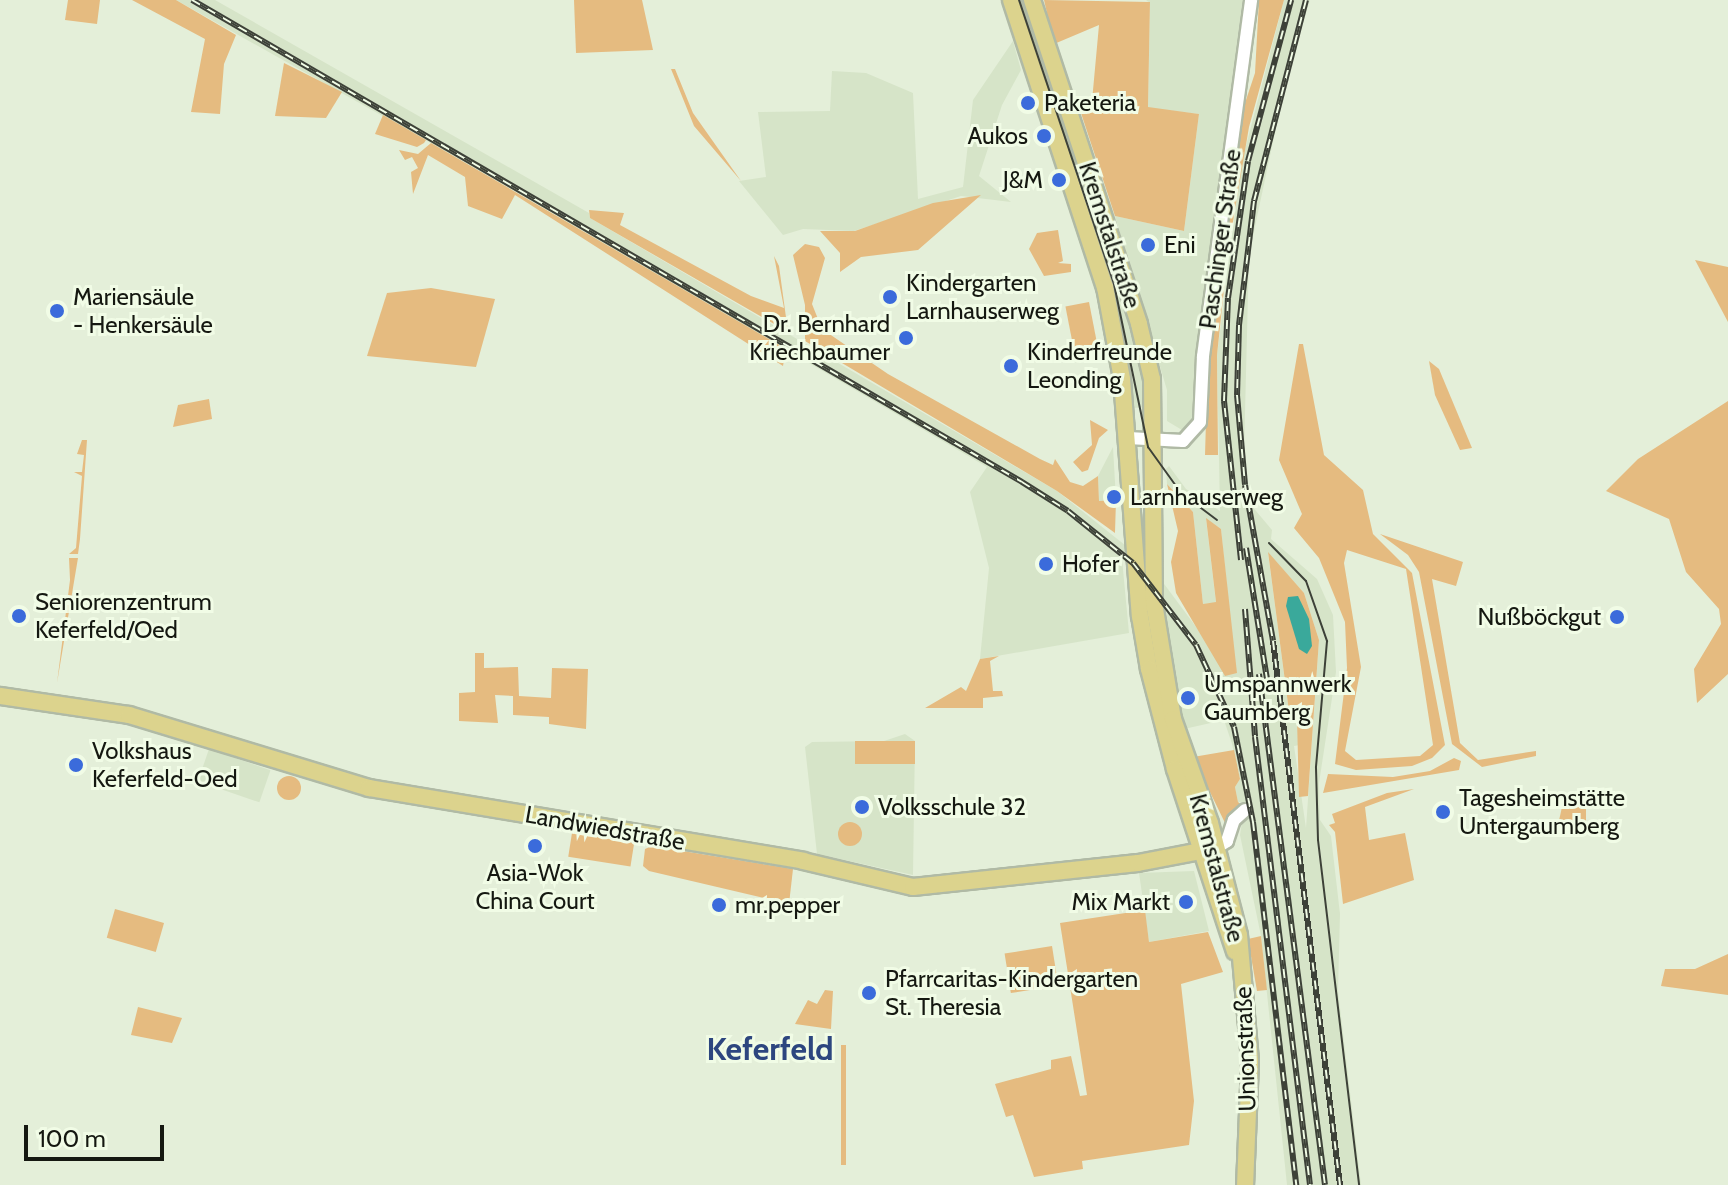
<!DOCTYPE html>
<meta charset="utf-8">
<style>
body{margin:0}
#map{position:relative;width:1728px;height:1185px;overflow:hidden;background:#e4efd9;font-family:Cabin,sans-serif}
div>[style]{position:absolute}
.built>*{inset:0;background:#d6e4c8;transform-origin:0 0}
.green>*{inset:0;background:#e5bb80;transform-origin:0 0}
.round{border-radius:50%}
.water>*{inset:0;background:#3aa99b}
.roads{filter:drop-shadow(2px 0 #b0baa5) drop-shadow(-2px 0 #b0baa5) drop-shadow(0 2px #b0baa5) drop-shadow(0 -2px #b0baa5)}
.minor>*{height:12px;margin:-6px;padding:0 6px;transform-origin:6px;border-radius:6px;background:#fff}
.major>*{height:16px;margin:-8px;padding:0 8px;transform-origin:8px;border-radius:8px;background:#dcd38d}
.tram>*{height:2px;margin:-1px;padding:0 1px;transform-origin:1px;border-radius:1px;background:#3d4138}
.rail>*{height:6px;margin-top:-3px;transform-origin:0;background:repeating-linear-gradient(90deg,#f1fce6 0 9px,#3d4138 0 18px);box-sizing:border-box;border-block:2px solid #3d4138}
.dots>*{width:22px;height:22px;translate:-50% -50%;box-sizing:border-box;border:4px solid #f1fce6;border-radius:50%}
span{translate:-50% -50%;white-space:nowrap;text-align:center;line-height:1.15;-webkit-text-stroke:6px #f1fce6;paint-order:stroke}
.poi-label{font-size:24px;color:#151811}
.left{translate:0 -50%;text-align:left}
.right{translate:-100% -50%;text-align:right}
.street-label{font-size:24px;color:#151811}
.district-label{font-size:32px;color:#2d467f;font-weight:700}
.scale{position:absolute;left:24px;top:1125px;width:140px;height:36px;box-sizing:border-box;border:4px solid #151811;border-top:0;padding-left:10px;font-size:24px;line-height:28px;white-space:nowrap;color:#151811;-webkit-text-stroke:6px #f1fce6;paint-order:stroke}
</style>
<div id="map">
<div class="built">
<i style="clip-path:polygon(evenodd,176px 0,215px 0,589px 213px,590px 218px,1057px 491px,1150px 565px,1208px 643px,1227px 587px,1221px 529px,1206px 519px,1216px 603px,1203px 604px,1193px 512px,1167px 484px,1166px 469px,1169px 466px,1186px 489px,1220px 511px,1217px 355px,1241px 165px,1284px 0,1310px 0,1289px 66px,1249px 255px,1244px 453px,1251px 505px,1272px 530px,1271px 539px,1317px 579px,1333px 615px,1336px 672px,1319px 783px,1320px 820px,1331px 836px,1340px 914px,1338px 991px,1361px 1185px,1287px 1185px,1261px 936px,1240px 835px,1245px 802px,1238px 802px,1235px 787px,1240px 779px,1232px 744px,1224px 720px,1184px 729px,1170px 662px,1166px 609px,1129px 565px,1122px 559px,1129px 633px,980px 659px,989px 568px,970px 492px,987px 467px,477px 169px,176px 0,1268px 553px,1304px 593px,1319px 640px,1306px 828px,1294px 746px,1300px 745px,1297px 718px,1290px 719px,1268px 553px)"></i>
<i style="clip-path:polygon(1016px 0,1027px 0,1138px 336px,1150px 407px,1132px 408px)"></i>
<i style="clip-path:polygon(1146px 0,1244px 0,1196px 355px,1194px 418px,1182px 430px,1167px 421px,1167px 390px,1115px 216px,1184px 231px,1199px 114px,1148px 108px,1150px 3px)"></i>
<i style="clip-path:polygon(1013px 41px,1021px 70px,1002px 105px,979px 176px,1011px 202px,961px 196px,854px 231px,803px 229px,783px 235px,739px 181px,766px 177px,758px 112px,830px 111px,832px 71px,866px 73px,913px 93px,918px 199px,963px 187px,973px 100px)"></i>
<i style="clip-path:polygon(1113px 447px,1116px 500px,1099px 501px,1098px 476px)"></i>
<i style="clip-path:polygon(905px 734px,915px 741px,913px 875px,817px 854px,805px 747px,812px 742px,884px 741px)"></i>
<i style="left:209px;top:749px;width:65px;height:34px;rotate:19deg"></i>
<i style="clip-path:polygon(1194px 871px,1209px 931px,1149px 942px,1139px 873px)"></i>
</div>
<div class="green">
<i style="clip-path:polygon(68px 0,100px 0,97px 24px,65px 20px)"></i>
<i style="clip-path:polygon(132px 0,176px 0,236px 35px,224px 64px,220px 114px,191px 112px,205px 39px)"></i>
<i style="clip-path:polygon(574px 0,642px 0,653px 50px,576px 53px)"></i>
<i style="clip-path:polygon(1044px 0,1150px 2px,1148px 107px,1199px 114px,1184px 231px,1115px 216px,1079px 107px,1092px 101px,1099px 25px,1054px 44px)"></i>
<i style="clip-path:polygon(1259px 0,1284px 0,1249px 127px,1227px 257px,1222px 254px,1245px 103px,1255px 73px)"></i>
<i style="clip-path:polygon(284px 63px,342px 92px,326px 118px,275px 116px)"></i>
<i style="clip-path:polygon(671px 69px,675px 69px,693px 113px,741px 181px,694px 126px)"></i>
<i style="clip-path:polygon(383px 115px,426px 140px,424px 143px,417px 147px,375px 134px)"></i>
<i style="clip-path:polygon(431px 143px,786px 349px,783px 366px,515px 195px,502px 219px,468px 206px,465px 177px,428px 155px,413px 194px,411px 172px,418px 168px,412px 157px,405px 160px,399px 150px,418px 154px)"></i>
<i style="clip-path:polygon(981px 195px,918px 250px,861px 257px,840px 272px,840px 253px,820px 231px,855px 231px,933px 203px)"></i>
<i style="clip-path:polygon(589px 210px,624px 213px,620px 225px,751px 296px,784px 308px,774px 256px,758px 224px,779px 266px,788px 332px,590px 218px)"></i>
<i style="clip-path:polygon(1058px 230px,1063px 261px,1058px 263px,1071px 264px,1071px 272px,1044px 276px,1029px 249px,1037px 233px)"></i>
<i style="clip-path:polygon(805px 244px,819px 247px,825px 258px,812px 304px,822px 329px,888px 374px,1040px 459px,1053px 465px,1055px 459px,1070px 482px,1083px 486px,1098px 476px,1099px 501px,1116px 500px,1115px 533px,1057px 491px,805px 341px,805px 305px,793px 255px)"></i>
<i style="clip-path:polygon(1695px 260px,1728px 267px,1728px 322px)"></i>
<i style="clip-path:polygon(1227px 261px,1217px 355px,1218px 455px,1205px 455px,1208px 353px,1221px 263px)"></i>
<i style="clip-path:polygon(431px 288px,495px 299px,476px 367px,367px 356px,387px 293px)"></i>
<i style="left:1089px;top:302px;width:52px;height:24px;rotate:79deg"></i>
<i style="clip-path:polygon(evenodd,1299px 344px,1303px 344px,1324px 455px,1363px 490px,1373px 534px,1412px 573px,1445px 745px,1432px 758px,1412px 766px,1356px 770px,1335px 764px,1347px 668px,1345px 622px,1319px 558px,1294px 528px,1302px 514px,1279px 460px,1299px 344px,1347px 550px,1406px 569px,1433px 745px,1420px 756px,1356px 760px,1345px 751px,1361px 667px,1344px 563px,1347px 550px)"></i>
<i style="clip-path:polygon(1429px 361px,1439px 369px,1472px 448px,1460px 450px,1435px 395px)"></i>
<i style="clip-path:polygon(209px 399px,212px 419px,173px 427px,178px 405px)"></i>
<i style="clip-path:polygon(1728px 401px,1728px 674px,1697px 703px,1694px 669px,1721px 624px,1719px 609px,1686px 572px,1669px 519px,1606px 491px,1638px 459px)"></i>
<i style="clip-path:polygon(1090px 420px,1108px 430px,1099px 438px,1088px 470px,1082px 472px,1073px 462px,1092px 445px)"></i>
<i style="clip-path:polygon(82px 440px,87px 440px,80px 539px,78px 554px,69px 554px,76px 548px,82px 476px,74px 472px,82px 472px,84px 455px,77px 454px)"></i>
<i style="clip-path:polygon(1167px 484px,1193px 512px,1203px 604px,1216px 602px,1206px 518px,1221px 529px,1237px 673px,1225px 676px,1176px 593px,1171px 562px,1178px 531px)"></i>
<i style="clip-path:polygon(1380px 534px,1463px 562px,1456px 586px,1432px 579px,1460px 743px,1478px 760px,1536px 751px,1536px 756px,1482px 767px,1452px 744px,1419px 572px,1408px 555px)"></i>
<i style="clip-path:polygon(1268px 552px,1304px 593px,1319px 640px,1308px 796px,1299px 797px,1297px 719px,1290px 719px)"></i>
<i style="clip-path:polygon(69px 558px,78px 558px,57px 683px,70px 580px)"></i>
<i style="clip-path:polygon(475px 653px,484px 653px,484px 668px,518px 667px,519px 696px,551px 698px,552px 668px,588px 669px,586px 729px,549px 724px,549px 717px,513px 715px,513px 696px,495px 695px,498px 723px,459px 721px,459px 693px,475px 692px)"></i>
<i style="clip-path:polygon(999px 656px,990px 661px,993px 691px,1002px 691px,1003px 696px,983px 698px,983px 708px,925px 708px,961px 687px,966px 691px,980px 659px)"></i>
<i style="left:915px;top:741px;width:23px;height:60px;rotate:90deg"></i>
<i style="clip-path:polygon(1234px 750px,1240px 779px,1235px 787px,1238px 802px,1243px 806px,1233px 811px,1226px 825px,1193px 757px)"></i>
<i style="clip-path:polygon(1454px 758px,1461px 761px,1459px 770px,1323px 793px,1328px 774px,1393px 777px,1430px 771px)"></i>
<i class="round" style="left:277px;top:776px;width:24px;height:24px"></i>
<i style="clip-path:polygon(1414px 789px,1365px 807px,1369px 840px,1405px 833px,1414px 880px,1343px 904px,1335px 832px,1329px 825px,1335px 823px,1332px 814px,1387px 793px)"></i>
<i style="clip-path:polygon(1562px 807px,1586px 807px,1586px 825px,1558px 825px)"></i>
<i class="round" style="left:838px;top:822px;width:24px;height:24px"></i>
<i style="left:572px;top:833px;width:63px;height:24px;rotate:9deg"></i>
<i style="clip-path:polygon(652px 846px,793px 869px,789px 904px,649px 871px,643px 866px,645px 849px)"></i>
<i style="left:115px;top:909px;width:51px;height:30px;rotate:16deg"></i>
<i style="clip-path:polygon(1145px 910px,1149px 942px,1208px 932px,1223px 972px,1181px 984px,1194px 1101px,1189px 1145px,1082px 1161px,1083px 1169px,1034px 1177px,1013px 1115px,1006px 1117px,995px 1084px,1051px 1069px,1051px 1060px,1071px 1056px,1080px 1096px,1087px 1095px,1060px 923px)"></i>
<i style="clip-path:polygon(1261px 936px,1267px 990px,1257px 991px,1248px 939px)"></i>
<i style="left:1052px;top:946px;width:40px;height:48px;rotate:81deg"></i>
<i style="clip-path:polygon(1728px 954px,1728px 995px,1661px 986px,1665px 969px,1695px 969px)"></i>
<i style="clip-path:polygon(825px 990px,833px 991px,831px 1029px,795px 1024px,808px 1000px,817px 1004px)"></i>
<i style="clip-path:polygon(138px 1007px,182px 1018px,172px 1043px,131px 1035px)"></i>
<i style="left:841px;top:1045px;width:5px;height:120px"></i>
</div>
<div class="water">
<i style="clip-path:polygon(1298px 596px,1309px 619px,1312px 646px,1307px 654px,1299px 649px,1286px 606px,1288px 597px)"></i>
</div>
<div class="roads">
<div class="minor">
<i style="left:1128px;top:438px;width:55px;rotate:3.1deg"></i>
<i style="left:1183px;top:441px;width:25px;rotate:-48deg"></i>
<i style="left:1200px;top:422px;width:66px;rotate:-87.4deg"></i>
<i style="left:1203px;top:356px;width:359px;rotate:-82.3deg"></i>
<i style="left:1216px;top:848px;width:13px;rotate:-32deg"></i>
<i style="left:1227px;top:841px;width:22px;rotate:-72deg"></i>
<i style="left:1234px;top:820px;width:15px;rotate:-42deg"></i>
</div>
<div class="major">
<i style="left:1011px;top:0;width:302px;rotate:71.9deg"></i>
<i style="left:1105px;top:287px;width:94px;rotate:79.5deg"></i>
<i style="left:1122px;top:379px;width:238px;rotate:85.7deg"></i>
<i style="left:1140px;top:616px;width:54px;rotate:80.4deg"></i>
<i style="left:1149px;top:669px;width:103px;rotate:75.4deg"></i>
<i style="left:1175px;top:769px;width:192px;rotate:71.8deg"></i>
<i style="left:1032px;top:0;width:341px;rotate:71.7deg"></i>
<i style="left:1139px;top:324px;width:57px;rotate:76.7deg"></i>
<i style="left:1152px;top:379px;width:224px;rotate:89.5deg"></i>
<i style="left:1154px;top:603px;width:118px;rotate:80.7deg"></i>
<i style="left:1173px;top:719px;width:110px;rotate:70.4deg"></i>
<i style="left:1210px;top:823px;width:116px;rotate:75.5deg"></i>
<i style="left:1239px;top:935px;width:127px;rotate:85deg"></i>
<i style="left:1250px;top:1062px;width:123px;rotate:92.3deg"></i>
<i style="left:0;top:696px;width:130px;rotate:8.4deg"></i>
<i style="left:129px;top:715px;width:251px;rotate:16.9deg"></i>
<i style="left:369px;top:788px;width:440px;rotate:9.5deg"></i>
<i style="left:803px;top:861px;width:113px;rotate:13.3deg"></i>
<i style="left:913px;top:887px;width:226px;rotate:-6.1deg"></i>
<i style="left:1138px;top:863px;width:79px;rotate:-10.9deg"></i>
</div>
</div>
<div class="tram">
<i style="left:1019px;top:0;width:299px;rotate:71.5deg"></i>
<i style="left:1114px;top:284px;width:167px;rotate:78.2deg"></i>
<i style="left:1148px;top:447px;width:57px;rotate:54.3deg"></i>
<i style="left:1181px;top:493px;width:45px;rotate:36.9deg"></i>
<i style="left:1269px;top:543px;width:53px;rotate:45.8deg"></i>
<i style="left:1306px;top:581px;width:64px;rotate:70.7deg"></i>
<i style="left:1327px;top:641px;width:127px;rotate:95deg"></i>
<i style="left:1316px;top:768px;width:72px;rotate:88.4deg"></i>
<i style="left:1318px;top:840px;width:347px;rotate:83.2deg"></i>
</div>
<div class="rail">
<i style="left:192px;top:0;width:960px;rotate:30.14deg"></i>
<i style="left:1022px;top:482px;width:54px;rotate:32.2deg"></i>
<i style="left:1068px;top:511px;width:83px;rotate:38.7deg"></i>
<i style="left:1133px;top:563px;width:103px;rotate:52.5deg"></i>
<i style="left:1196px;top:645px;width:90px;rotate:65.1deg"></i>
<i style="left:1234px;top:727px;width:97px;rotate:78.7deg"></i>
<i style="left:1253px;top:822px;width:366px;rotate:83.2deg"></i>
<i style="left:1306px;top:0;width:208px;rotate:104.5deg"></i>
<i style="left:1254px;top:201px;width:125px;rotate:96.9deg"></i>
<i style="left:1239px;top:325px;width:70px;rotate:91.6deg"></i>
<i style="left:1237px;top:395px;width:90px;rotate:84.9deg"></i>
<i style="left:1245px;top:485px;width:158px;rotate:79.8deg"></i>
<i style="left:1273px;top:641px;width:548px;rotate:82.98deg"></i>
<i style="left:1246px;top:548px;width:140px;rotate:80.9deg"></i>
<i style="left:1241px;top:560px;width:160px;rotate:-96.1deg"></i>
<i style="left:1224px;top:401px;width:103px;rotate:-87.8deg"></i>
<i style="left:1228px;top:298px;width:138px;rotate:-81.7deg"></i>
<i style="left:1248px;top:161px;width:167px;rotate:-75deg"></i>
<i style="left:1245px;top:609px;width:128px;rotate:85.5deg"></i>
<i style="left:1255px;top:737px;width:451px;rotate:83deg"></i>
<i style="left:1259px;top:674px;width:515px;rotate:82.64deg"></i>
</div>
<div class="dots">
<i style="left:1028px;top:103px;background:#3b6bdb"></i>
<i style="left:1044px;top:136px;background:#3b6bdb"></i>
<i style="left:1059px;top:180px;background:#3b6bdb"></i>
<i style="left:1148px;top:245px;background:#3b6bdb"></i>
<i style="left:890px;top:297px;background:#3b6bdb"></i>
<i style="left:57px;top:311px;background:#3b6bdb"></i>
<i style="left:906px;top:338px;background:#3b6bdb"></i>
<i style="left:1011px;top:366px;background:#3b6bdb"></i>
<i style="left:1114px;top:497px;background:#3b6bdb"></i>
<i style="left:1046px;top:564px;background:#3b6bdb"></i>
<i style="left:19px;top:616px;background:#3b6bdb"></i>
<i style="left:1617px;top:617px;background:#3b6bdb"></i>
<i style="left:1188px;top:698px;background:#3b6bdb"></i>
<i style="left:76px;top:765px;background:#3b6bdb"></i>
<i style="left:862px;top:807px;background:#3b6bdb"></i>
<i style="left:1443px;top:812px;background:#3b6bdb"></i>
<i style="left:535px;top:846px;background:#3b6bdb"></i>
<i style="left:1186px;top:902px;background:#3b6bdb"></i>
<i style="left:719px;top:905px;background:#3b6bdb"></i>
<i style="left:869px;top:993px;background:#3b6bdb"></i>
</div>
<div class="poi-label">
<span class="left" style="left:1044px;top:103px">Paketeria</span>
<span class="right" style="left:1028px;top:136px">Aukos</span>
<span class="right" style="left:1043px;top:180px">J&amp;M</span>
<span class="left" style="left:1164px;top:245px">Eni</span>
<span class="left" style="left:906px;top:297px">Kindergarten<br>Larnhauserweg</span>
<span class="left" style="left:73px;top:311px">Mariensäule<br>- Henkersäule</span>
<span class="right" style="left:890px;top:338px">Dr. Bernhard<br>Kriechbaumer</span>
<span class="left" style="left:1027px;top:366px">Kinderfreunde<br>Leonding</span>
<span class="left" style="left:1130px;top:497px">Larnhauserweg</span>
<span class="left" style="left:1062px;top:564px">Hofer</span>
<span class="left" style="left:35px;top:616px">Seniorenzentrum<br>Keferfeld/Oed</span>
<span class="right" style="left:1601px;top:617px">Nußböckgut</span>
<span class="left" style="left:1204px;top:698px">Umspannwerk<br>Gaumberg</span>
<span class="left" style="left:92px;top:765px">Volkshaus<br>Keferfeld-Oed</span>
<span class="left" style="left:1459px;top:812px">Tagesheimstätte<br>Untergaumberg</span>
<span class="left" style="left:878px;top:807px">Volksschule 32</span>
<span style="left:535px;top:887px">Asia-Wok<br>China Court</span>
<span class="right" style="left:1170px;top:902px">Mix Markt</span>
<span class="left" style="left:735px;top:905px">mr.pepper</span>
<span class="left" style="left:885px;top:993px">Pfarrcaritas-Kindergarten<br>St. Theresia</span>
</div>
<div class="street-label">
<span style="left:1110px;top:235px;rotate:72deg">Kremstalstraße</span>
<span style="left:1220px;top:239px;rotate:-82deg">Paschinger Straße</span>
<span style="left:605px;top:828px;rotate:10deg">Landwiedstraße</span>
<span style="left:1217px;top:868px;rotate:75deg">Kremstalstraße</span>
<span style="left:1245px;top:1049px;rotate:-92deg">Unionstraße</span>
</div>
<div class="district-label">
<span style="left:770px;top:1049px">Keferfeld</span>
</div>
<div class="scale">100 m</div>
</div>
